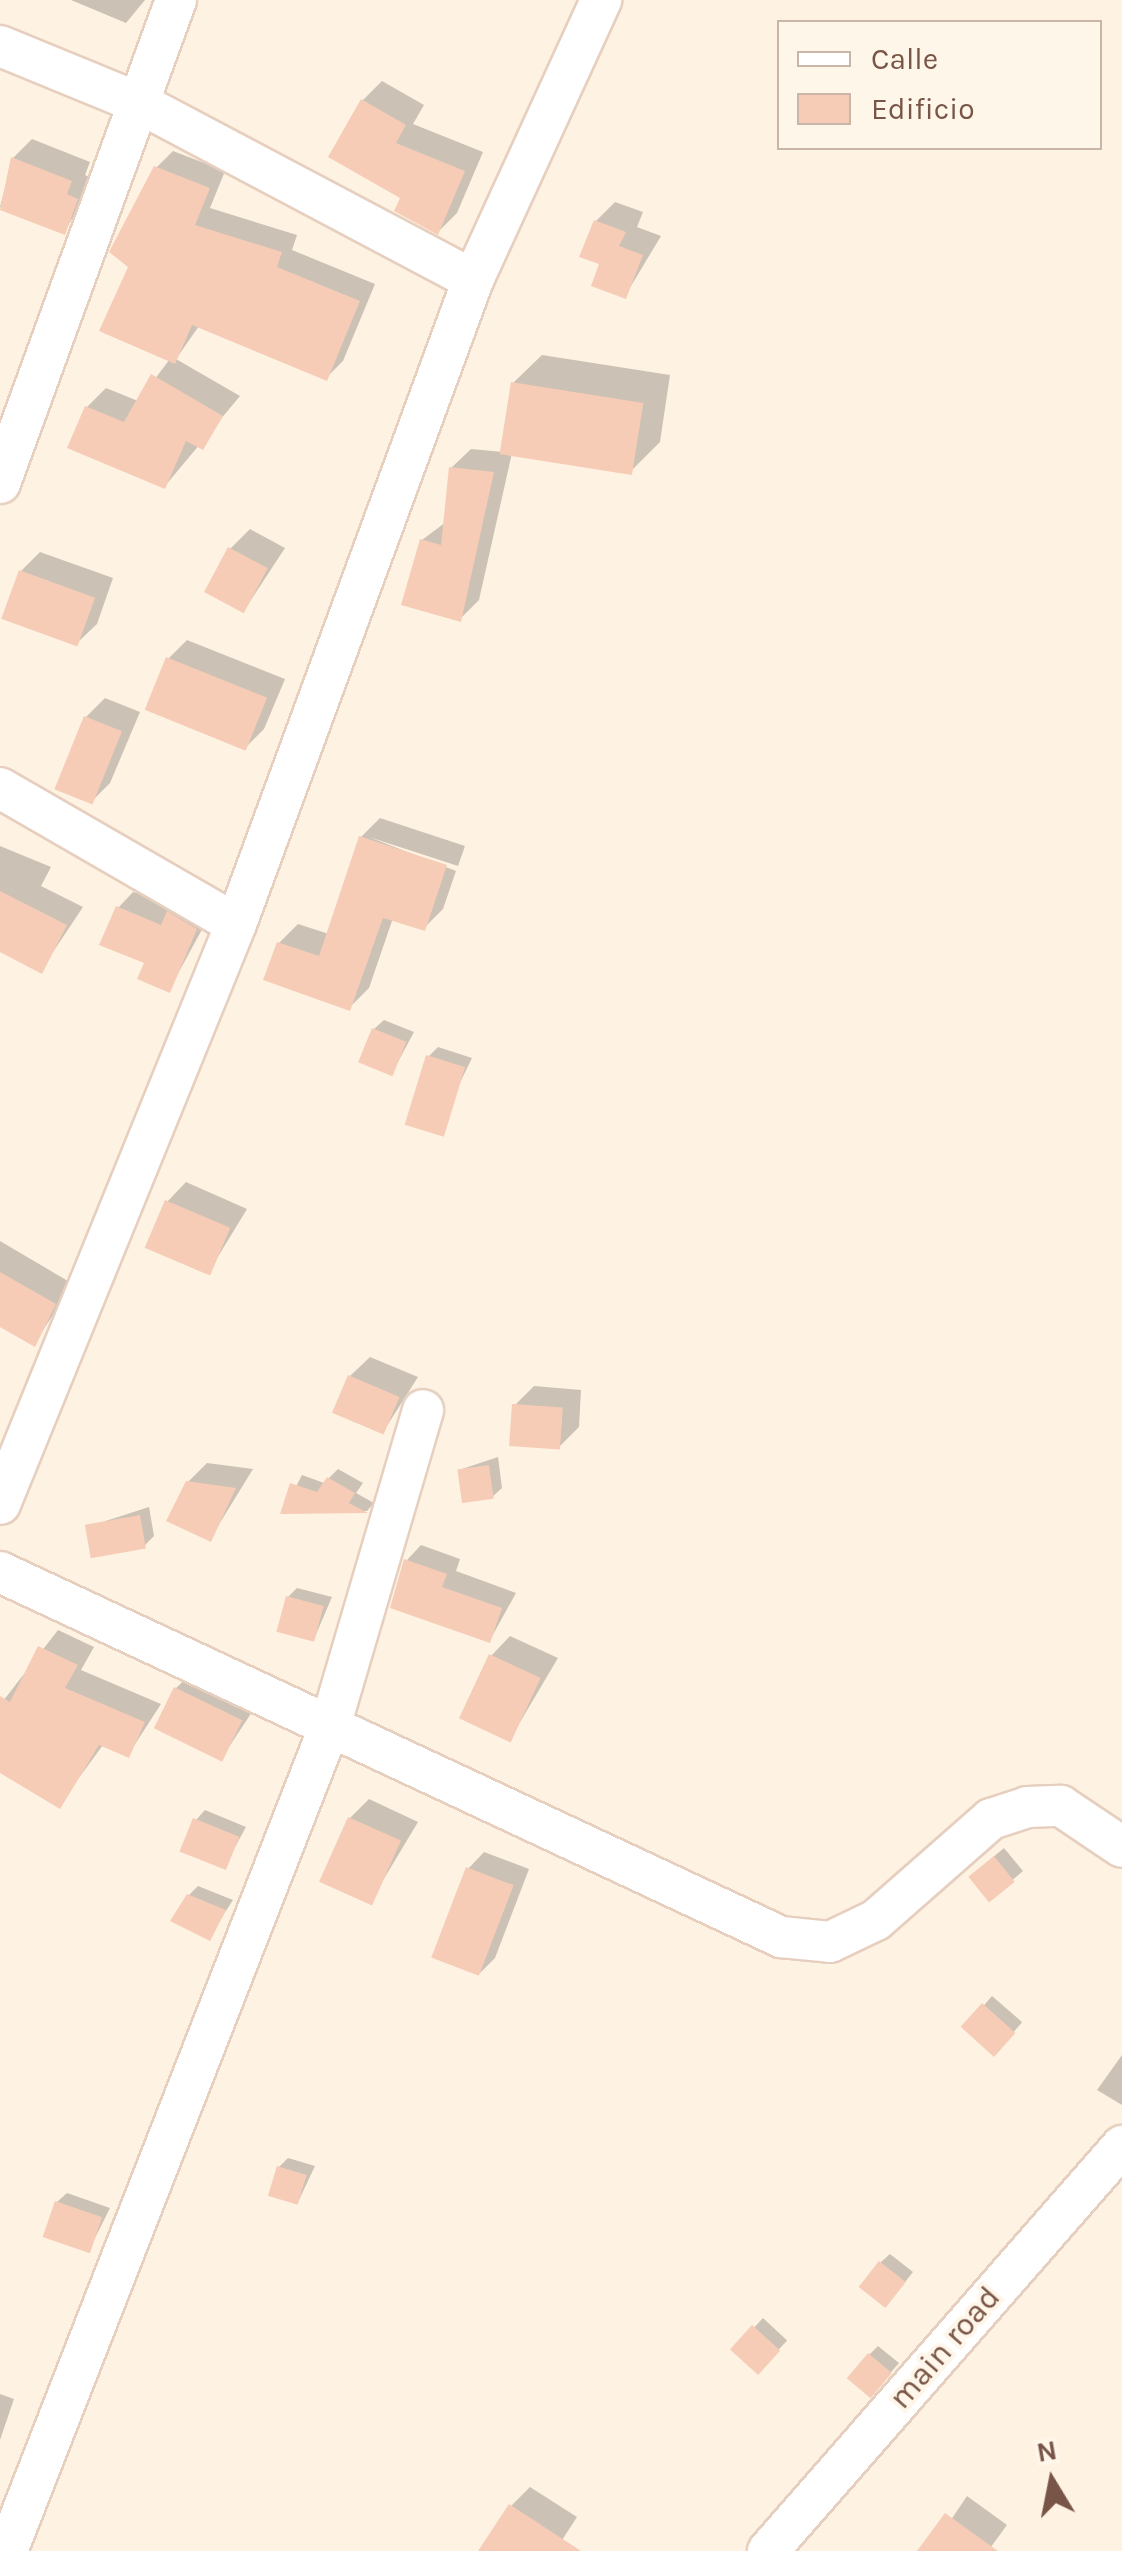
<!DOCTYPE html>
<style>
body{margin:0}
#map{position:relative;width:1122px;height:2551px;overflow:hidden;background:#fef2e2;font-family:Karla,sans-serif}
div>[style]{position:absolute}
.shadow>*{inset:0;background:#0003;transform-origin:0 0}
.building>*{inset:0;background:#f6ccb7;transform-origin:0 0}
.roads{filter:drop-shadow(2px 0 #e6cfbf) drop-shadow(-2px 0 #e6cfbf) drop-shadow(0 2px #e6cfbf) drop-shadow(0 -2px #e6cfbf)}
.minor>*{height:40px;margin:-20px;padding:0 20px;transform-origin:20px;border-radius:20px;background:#fff}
span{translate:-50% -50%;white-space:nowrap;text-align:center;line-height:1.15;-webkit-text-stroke:8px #fff6ea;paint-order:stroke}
.street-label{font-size:32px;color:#785546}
.legend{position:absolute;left:777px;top:20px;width:325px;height:130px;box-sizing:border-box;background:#fff6ea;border:2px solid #c9b6a8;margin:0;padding:12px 18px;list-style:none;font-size:30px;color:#785546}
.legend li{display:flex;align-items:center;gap:20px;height:50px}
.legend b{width:50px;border:2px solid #c9b6a8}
.north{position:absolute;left:1002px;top:2431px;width:100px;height:100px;-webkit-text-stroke:8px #fff6ea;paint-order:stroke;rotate:350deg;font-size:28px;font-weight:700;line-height:40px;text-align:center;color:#785546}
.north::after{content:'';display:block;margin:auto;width:35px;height:45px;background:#785546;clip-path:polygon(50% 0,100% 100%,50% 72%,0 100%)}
</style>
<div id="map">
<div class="shadow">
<i style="clip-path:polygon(71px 0,145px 0,126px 23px)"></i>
<i style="clip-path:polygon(382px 81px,424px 105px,413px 124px,483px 152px,457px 213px,438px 232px,403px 197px,363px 100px)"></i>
<i style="clip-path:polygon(32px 139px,90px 162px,85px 175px,96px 180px,64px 232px,0 207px,13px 158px)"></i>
<i style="clip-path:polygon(173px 151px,225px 171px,210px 208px,297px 235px,292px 250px,375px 284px,343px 361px,326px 378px,199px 326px,176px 359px,240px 396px,165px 486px,87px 407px,106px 388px,138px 401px,170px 359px,132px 266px,156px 168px)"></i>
<i style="clip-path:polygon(615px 202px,643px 212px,637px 227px,661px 236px,625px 296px,602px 262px,596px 221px)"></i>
<i style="clip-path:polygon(542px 355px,670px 375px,660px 442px,631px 471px,512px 453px,479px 600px,460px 619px,422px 540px,446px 522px,451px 468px,471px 449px,503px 452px,513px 383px)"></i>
<i style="clip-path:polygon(250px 529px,285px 548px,245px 609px,230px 549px)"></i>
<i style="clip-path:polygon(40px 552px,113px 578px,97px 624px,77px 643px,21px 571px)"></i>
<i style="clip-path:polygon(187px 640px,285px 679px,264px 729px,245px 748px,168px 659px)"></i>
<i style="clip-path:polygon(105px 698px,140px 712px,110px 783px,91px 802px,86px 717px)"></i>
<i style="clip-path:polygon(380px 818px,465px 846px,458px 866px,369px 837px,456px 871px,443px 909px,424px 928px,393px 918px,369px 988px,349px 1008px,279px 943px,298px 924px,329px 934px,361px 837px)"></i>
<i style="clip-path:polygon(0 846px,51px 867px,41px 886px,83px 907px,41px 970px,0 949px)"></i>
<i style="clip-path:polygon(133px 892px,211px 913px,169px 990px,118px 908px)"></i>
<i style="clip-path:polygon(384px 1020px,414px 1032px,392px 1073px,374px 1029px)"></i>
<i style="clip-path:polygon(438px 1047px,472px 1058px,435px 1134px,429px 1056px)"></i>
<i style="clip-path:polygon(186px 1182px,247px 1209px,208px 1273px,167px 1202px)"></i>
<i style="clip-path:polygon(0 1241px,73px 1284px,34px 1344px,0 1324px)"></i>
<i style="clip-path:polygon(370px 1357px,418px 1377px,383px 1432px,350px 1376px)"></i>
<i style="clip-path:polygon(534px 1386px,581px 1390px,579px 1427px,559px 1447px,515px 1405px)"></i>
<i style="clip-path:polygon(498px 1457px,502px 1488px,492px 1497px,459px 1470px)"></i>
<i style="clip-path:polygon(207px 1463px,253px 1469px,210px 1539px,188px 1482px)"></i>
<i style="clip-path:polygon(338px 1469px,363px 1483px,356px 1493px,374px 1503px,367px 1511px,283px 1512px,302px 1475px,324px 1483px)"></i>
<i style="clip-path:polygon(149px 1507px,154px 1536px,145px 1545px,87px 1527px)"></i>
<i style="clip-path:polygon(421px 1545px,460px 1559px,456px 1571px,516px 1593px,490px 1640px,406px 1561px)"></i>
<i style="clip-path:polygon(297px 1588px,332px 1597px,314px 1639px,288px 1597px)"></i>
<i style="clip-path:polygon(58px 1630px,94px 1647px,81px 1670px,161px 1704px,128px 1755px,103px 1745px,59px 1805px,0 1770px,0 1705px)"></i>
<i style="clip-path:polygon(510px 1636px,558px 1658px,510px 1739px,491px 1656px)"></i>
<i style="clip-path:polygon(196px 1669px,260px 1700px,221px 1759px,176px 1688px)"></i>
<i style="clip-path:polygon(369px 1799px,418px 1822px,370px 1902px,350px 1818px)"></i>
<i style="clip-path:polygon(205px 1810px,246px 1827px,224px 1867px,196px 1820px)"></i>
<i style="clip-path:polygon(1004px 1848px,1023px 1871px,989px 1900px,980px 1868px)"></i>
<i style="clip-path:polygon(484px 1852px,529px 1869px,495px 1958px,479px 1974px,468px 1869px)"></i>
<i style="clip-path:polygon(198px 1886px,233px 1900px,209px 1937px,189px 1895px)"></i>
<i style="left:992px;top:1996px;width:40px;height:42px;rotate:41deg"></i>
<i style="clip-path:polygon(1122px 2055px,1122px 2105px,1097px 2090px)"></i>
<i style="clip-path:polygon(288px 2158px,315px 2166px,298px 2202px,279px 2167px)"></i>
<i style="clip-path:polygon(67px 2193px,110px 2208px,89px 2250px,57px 2202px)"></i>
<i style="clip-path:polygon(890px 2254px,913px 2272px,894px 2296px,880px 2263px)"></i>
<i style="left:763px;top:2318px;width:33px;height:43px;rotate:43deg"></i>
<i style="clip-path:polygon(878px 2346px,899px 2363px,879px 2386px,869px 2355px)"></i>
<i style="clip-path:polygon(0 2394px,14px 2399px,0 2440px)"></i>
<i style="clip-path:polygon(530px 2487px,577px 2517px,555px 2551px,505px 2551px,511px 2506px)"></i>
<i style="clip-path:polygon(967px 2496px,1007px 2525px,988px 2551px,930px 2551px)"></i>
</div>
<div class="building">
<i style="clip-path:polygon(361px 99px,406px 125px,396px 143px,465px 171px,438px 235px,394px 211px,400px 198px,328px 157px)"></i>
<i style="clip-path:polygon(11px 157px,72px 181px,67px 194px,78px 199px,65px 235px,0 210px)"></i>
<i style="clip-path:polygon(154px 166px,210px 188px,195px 225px,282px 252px,277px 267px,360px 301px,327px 381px,192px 325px,175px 364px,99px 331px,128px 267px,109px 252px)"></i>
<i style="clip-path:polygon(594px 220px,626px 232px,619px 246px,643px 255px,626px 299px,591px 286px,599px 264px,579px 257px)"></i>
<i style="clip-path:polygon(151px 374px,223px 416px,203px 450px,186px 441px,165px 489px,67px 448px,85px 406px,124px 422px)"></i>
<i style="left:511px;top:382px;width:134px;height:73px;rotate:9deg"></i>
<i style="clip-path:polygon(449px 467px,494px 472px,461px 622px,401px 605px,420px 539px,441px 545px)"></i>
<i style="left:228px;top:547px;width:45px;height:51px;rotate:28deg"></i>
<i style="left:19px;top:570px;width:81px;height:52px;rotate:20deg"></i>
<i style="left:166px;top:657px;width:109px;height:57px;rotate:22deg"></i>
<i style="left:84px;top:716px;width:41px;height:79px;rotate:22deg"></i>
<i style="clip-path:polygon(359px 836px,447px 865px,425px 931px,383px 918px,350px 1011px,263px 980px,277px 942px,319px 956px)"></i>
<i style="clip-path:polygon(0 891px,67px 925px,42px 974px,0 952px)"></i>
<i style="clip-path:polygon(116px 906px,161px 925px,167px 911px,197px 929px,170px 993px,137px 979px,144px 963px,99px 945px)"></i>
<i style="left:372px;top:1028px;width:37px;height:37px;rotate:22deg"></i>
<i style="left:426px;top:1055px;width:41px;height:73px;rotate:17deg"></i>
<i style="left:165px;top:1200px;width:71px;height:52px;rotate:23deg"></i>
<i style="clip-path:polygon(0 1272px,56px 1304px,35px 1347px,0 1327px)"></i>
<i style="left:348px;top:1375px;width:56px;height:41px;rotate:23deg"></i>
<i style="left:512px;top:1404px;width:51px;height:42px;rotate:4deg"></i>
<i style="left:489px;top:1465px;width:34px;height:32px;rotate:82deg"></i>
<i style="clip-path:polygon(327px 1477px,355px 1493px,349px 1503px,368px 1513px,280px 1514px,290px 1483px,317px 1492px)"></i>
<i style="clip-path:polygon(186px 1481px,236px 1488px,211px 1542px,166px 1521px)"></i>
<i style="left:140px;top:1515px;width:34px;height:56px;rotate:80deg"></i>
<i style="clip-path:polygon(404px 1559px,447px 1574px,442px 1587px,502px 1608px,490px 1643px,390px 1608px)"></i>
<i style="left:286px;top:1596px;width:39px;height:37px;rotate:15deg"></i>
<i style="clip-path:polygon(38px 1646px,78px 1665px,65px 1688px,145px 1722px,129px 1758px,99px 1745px,60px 1809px,0 1773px,0 1696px,10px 1702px)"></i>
<i style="left:489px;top:1654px;width:57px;height:71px;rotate:25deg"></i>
<i style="left:174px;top:1687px;width:76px;height:46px;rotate:26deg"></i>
<i style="left:348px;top:1817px;width:58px;height:71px;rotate:24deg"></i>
<i style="left:193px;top:1818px;width:50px;height:36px;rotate:22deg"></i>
<i style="left:994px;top:1856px;width:33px;height:33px;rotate:51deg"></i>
<i style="left:466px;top:1867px;width:51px;height:97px;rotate:21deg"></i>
<i style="clip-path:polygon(187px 1894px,226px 1910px,210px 1941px,170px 1921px)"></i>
<i style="left:982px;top:2003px;width:45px;height:32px;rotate:42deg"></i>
<i style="left:277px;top:2166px;width:31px;height:31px;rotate:17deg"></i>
<i style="left:55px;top:2201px;width:50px;height:38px;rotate:19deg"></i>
<i style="left:879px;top:2261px;width:34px;height:33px;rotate:38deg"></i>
<i style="left:752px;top:2325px;width:38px;height:33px;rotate:42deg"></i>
<i style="left:868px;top:2353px;width:31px;height:33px;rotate:40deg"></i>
<i style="clip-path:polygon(509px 2504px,581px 2551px,478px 2551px)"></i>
<i style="clip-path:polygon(945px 2513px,998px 2551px,917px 2551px)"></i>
</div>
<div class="roads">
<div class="minor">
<i style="left:0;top:46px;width:150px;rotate:22.3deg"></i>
<i style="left:139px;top:103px;width:378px;rotate:27.9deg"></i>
<i style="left:473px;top:280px;width:686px;rotate:110.2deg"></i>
<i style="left:236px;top:924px;width:626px;rotate:112.14deg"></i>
<i style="left:473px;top:280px;width:308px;rotate:-65.4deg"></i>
<i style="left:0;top:483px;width:514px;rotate:-69.98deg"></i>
<i style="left:0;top:788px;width:272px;rotate:30deg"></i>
<i style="left:0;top:1572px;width:862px;rotate:25.05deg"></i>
<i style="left:781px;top:1937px;width:49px;rotate:5.8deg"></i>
<i style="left:830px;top:1942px;width:51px;rotate:-25.6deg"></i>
<i style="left:876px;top:1920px;width:153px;rotate:-41.3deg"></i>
<i style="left:991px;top:1819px;width:38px;rotate:-18deg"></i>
<i style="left:1027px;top:1807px;width:34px;rotate:-2deg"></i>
<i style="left:1061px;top:1806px;width:73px;rotate:33.9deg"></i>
<i style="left:7px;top:2551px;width:889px;rotate:-68.63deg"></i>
<i style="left:331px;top:1723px;width:326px;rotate:-73.6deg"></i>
<i style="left:768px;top:2551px;width:538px;rotate:-48.84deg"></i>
</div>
</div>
<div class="street-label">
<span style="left:945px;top:2348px;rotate:-49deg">main road</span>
</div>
<ul class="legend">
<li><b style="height:12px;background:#fff"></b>Calle</li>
<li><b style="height:28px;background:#f6ccb7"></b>Edificio</li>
</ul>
<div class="north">N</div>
</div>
